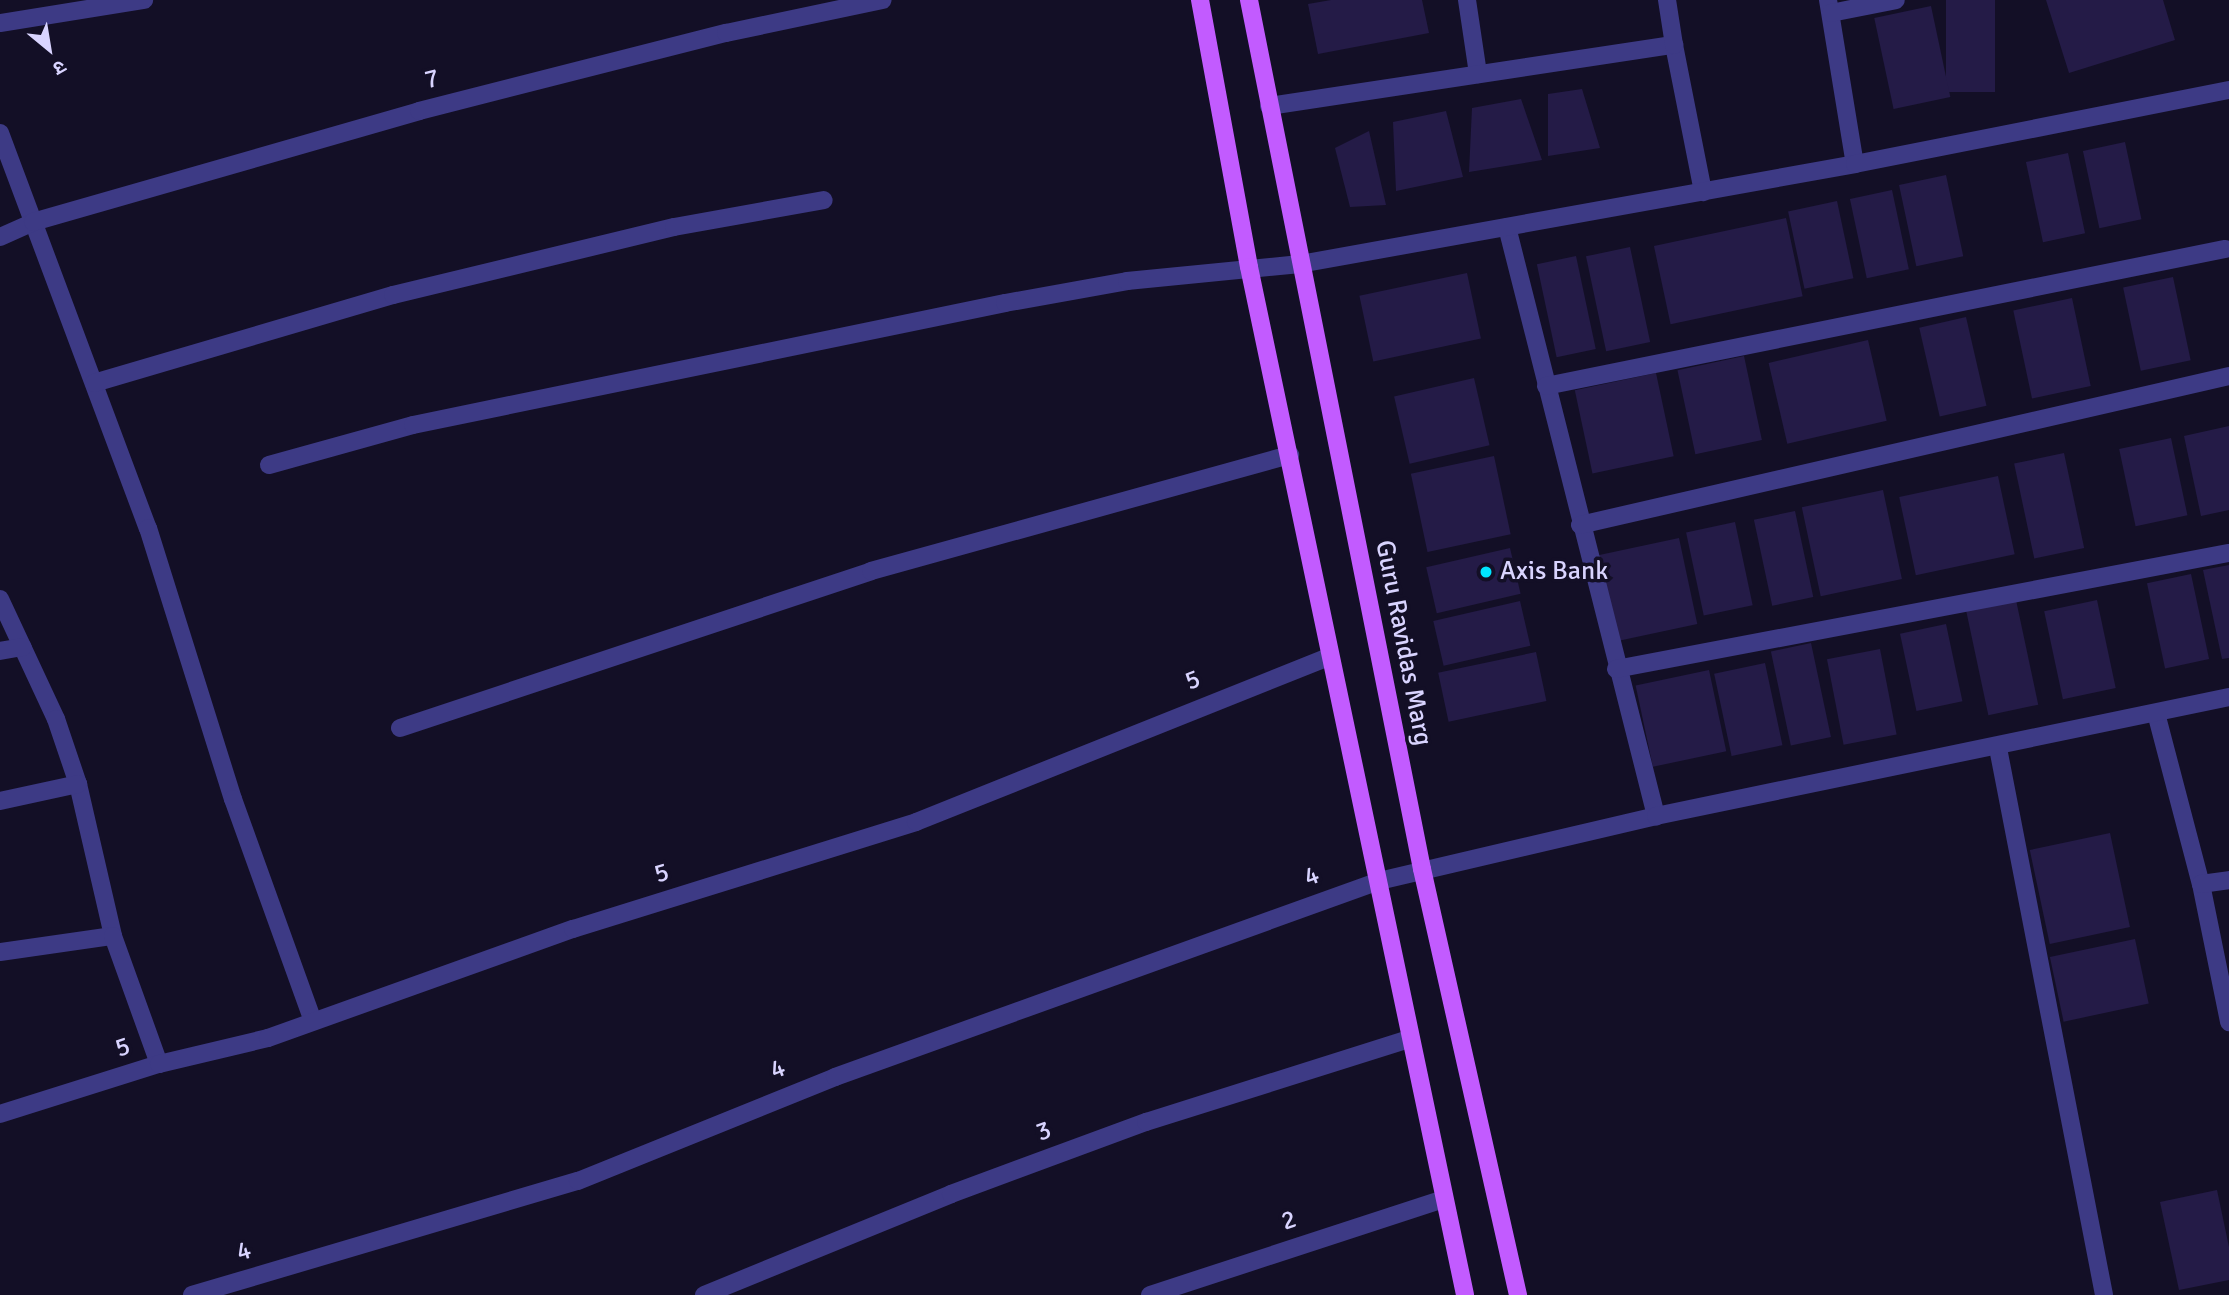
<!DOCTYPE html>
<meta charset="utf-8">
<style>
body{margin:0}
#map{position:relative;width:2229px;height:1295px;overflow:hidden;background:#130f26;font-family:Signika,"Noto Sans Devanagari",sans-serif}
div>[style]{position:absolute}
.building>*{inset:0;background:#241b47;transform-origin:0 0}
.minor>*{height:18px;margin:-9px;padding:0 9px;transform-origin:9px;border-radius:9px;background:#3d3a85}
.major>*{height:18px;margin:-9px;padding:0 9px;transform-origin:9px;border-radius:9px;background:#c25bff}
.dots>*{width:19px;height:19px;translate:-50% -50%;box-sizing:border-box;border:4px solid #130f26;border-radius:50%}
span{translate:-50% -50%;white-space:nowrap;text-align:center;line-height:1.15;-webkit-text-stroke:7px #130f26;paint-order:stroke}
.street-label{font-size:26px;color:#d9d4ff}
.poi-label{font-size:26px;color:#d9d4ff}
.left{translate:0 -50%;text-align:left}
.north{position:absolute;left:14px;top:14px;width:70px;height:70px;-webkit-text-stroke:5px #130f26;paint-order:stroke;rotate:150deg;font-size:19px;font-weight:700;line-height:28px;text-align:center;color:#d9d4ff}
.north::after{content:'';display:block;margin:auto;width:24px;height:32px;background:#d9d4ff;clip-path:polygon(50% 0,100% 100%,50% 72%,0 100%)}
</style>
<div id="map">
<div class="building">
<i style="clip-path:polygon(1331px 0,1422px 0,1429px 33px,1318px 54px,1308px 4px)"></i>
<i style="left:1946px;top:0;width:49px;height:92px"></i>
<i style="clip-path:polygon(2046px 0,2163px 0,2175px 40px,2069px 73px)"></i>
<i style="left:1931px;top:6px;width:93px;height:58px;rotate:78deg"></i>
<i style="clip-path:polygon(1582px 89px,1600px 148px,1548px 156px,1548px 94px)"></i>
<i style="clip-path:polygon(1521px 99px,1542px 160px,1469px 172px,1472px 108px)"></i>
<i style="clip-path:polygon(1446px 111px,1463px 177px,1396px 191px,1393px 122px)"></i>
<i style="clip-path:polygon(1369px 131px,1386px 205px,1350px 207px,1335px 148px)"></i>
<i style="left:2125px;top:142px;width:79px;height:43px;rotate:78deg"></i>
<i style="left:2068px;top:153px;width:82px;height:43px;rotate:78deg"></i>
<i style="left:1946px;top:175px;width:83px;height:48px;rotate:78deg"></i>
<i style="left:1892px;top:190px;width:81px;height:43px;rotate:78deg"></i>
<i style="left:1837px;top:201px;width:79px;height:50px;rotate:78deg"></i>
<i style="left:1786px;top:218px;width:80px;height:135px;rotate:78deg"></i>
<i style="left:1630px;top:247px;width:97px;height:45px;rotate:78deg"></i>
<i style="left:1576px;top:256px;width:95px;height:40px;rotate:78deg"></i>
<i style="left:1467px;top:273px;width:67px;height:110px;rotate:78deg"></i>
<i style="left:2173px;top:277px;width:85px;height:51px;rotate:78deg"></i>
<i style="left:2072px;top:298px;width:90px;height:60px;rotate:78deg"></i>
<i style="left:1966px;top:317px;width:91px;height:48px;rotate:77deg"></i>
<i style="left:1868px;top:340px;width:83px;height:102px;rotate:77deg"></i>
<i style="left:1744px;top:356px;width:86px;height:68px;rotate:78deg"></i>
<i style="left:1656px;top:373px;width:85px;height:83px;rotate:78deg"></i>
<i style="left:1474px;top:378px;width:69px;height:82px;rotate:77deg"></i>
<i style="clip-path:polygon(2229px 426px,2229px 510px,2201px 516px,2184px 436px)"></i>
<i style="left:2171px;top:438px;width:79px;height:53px;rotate:78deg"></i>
<i style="left:2064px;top:453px;width:97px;height:51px;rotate:78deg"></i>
<i style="left:1494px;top:456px;width:80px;height:85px;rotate:78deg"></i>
<i style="left:1998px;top:476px;width:80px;height:101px;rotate:78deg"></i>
<i style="left:1883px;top:490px;width:91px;height:83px;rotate:78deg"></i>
<i style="left:1795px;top:511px;width:88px;height:42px;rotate:78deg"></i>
<i style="left:1735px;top:522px;width:85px;height:50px;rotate:78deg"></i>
<i style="left:1679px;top:538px;width:88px;height:85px;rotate:78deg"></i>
<i style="left:1510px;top:548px;width:47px;height:86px;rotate:77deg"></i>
<i style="clip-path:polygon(2229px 565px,2229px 658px,2222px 659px,2203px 570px)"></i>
<i style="left:2191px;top:574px;width:87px;height:45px;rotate:78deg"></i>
<i style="left:2016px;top:600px;width:107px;height:51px;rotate:78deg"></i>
<i style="left:2097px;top:600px;width:90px;height:54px;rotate:78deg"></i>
<i style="left:1520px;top:601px;width:46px;height:89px;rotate:77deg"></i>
<i style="left:1946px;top:624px;width:79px;height:47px;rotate:78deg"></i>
<i style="left:1811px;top:643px;width:96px;height:41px;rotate:78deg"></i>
<i style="left:1880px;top:649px;width:87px;height:54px;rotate:79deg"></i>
<i style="left:1536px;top:652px;width:50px;height:100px;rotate:78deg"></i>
<i style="left:1765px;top:663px;width:84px;height:52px;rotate:78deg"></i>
<i style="left:1709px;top:670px;width:83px;height:75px;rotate:78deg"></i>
<i style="left:2110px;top:833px;width:96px;height:82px;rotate:78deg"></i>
<i style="left:2135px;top:939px;width:66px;height:87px;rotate:78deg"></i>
<i style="clip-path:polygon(2217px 1190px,2229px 1247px,2229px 1280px,2179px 1290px,2160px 1202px)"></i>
</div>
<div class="minor">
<i style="left:1467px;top:0;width:75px;rotate:81.5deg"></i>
<i style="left:1828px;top:0;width:166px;rotate:80.7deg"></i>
<i style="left:1831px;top:13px;width:66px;rotate:-11.3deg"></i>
<i style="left:0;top:23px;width:146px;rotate:-9.1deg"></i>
<i style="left:1674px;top:45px;width:150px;rotate:78.8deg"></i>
<i style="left:1269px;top:106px;width:410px;rotate:-8.6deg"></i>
<i style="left:1674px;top:45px;width:46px;rotate:-98.8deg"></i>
<i style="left:0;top:133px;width:422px;rotate:69.5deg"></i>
<i style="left:148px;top:528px;width:284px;rotate:72.6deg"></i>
<i style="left:233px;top:799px;width:236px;rotate:70.2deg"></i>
<i style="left:1507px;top:227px;width:608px;rotate:75.8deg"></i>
<i style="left:0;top:237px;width:36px;rotate:-24deg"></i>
<i style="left:33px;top:222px;width:402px;rotate:-16deg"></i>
<i style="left:419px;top:111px;width:317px;rotate:-14.3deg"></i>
<i style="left:726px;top:33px;width:160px;rotate:-11.9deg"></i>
<i style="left:94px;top:383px;width:312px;rotate:-16.4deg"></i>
<i style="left:393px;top:295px;width:289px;rotate:-13.6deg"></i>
<i style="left:674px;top:227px;width:152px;rotate:-10.2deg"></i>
<i style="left:1546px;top:386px;width:693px;rotate:-11.41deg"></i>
<i style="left:269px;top:465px;width:149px;rotate:-15.5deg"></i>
<i style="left:413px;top:425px;width:604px;rotate:-11.64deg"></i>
<i style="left:1005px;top:303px;width:124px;rotate:-10.2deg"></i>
<i style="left:1127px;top:281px;width:174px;rotate:-5.6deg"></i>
<i style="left:1300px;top:264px;width:564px;rotate:-10.21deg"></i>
<i style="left:1855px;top:164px;width:381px;rotate:-11.2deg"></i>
<i style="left:1580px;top:525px;width:666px;rotate:-12.93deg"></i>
<i style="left:0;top:599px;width:132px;rotate:65deg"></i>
<i style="left:56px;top:719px;width:69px;rotate:71.3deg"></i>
<i style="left:78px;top:784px;width:156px;rotate:77deg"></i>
<i style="left:0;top:651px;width:23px;rotate:-10deg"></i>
<i style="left:1616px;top:669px;width:624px;rotate:-10.72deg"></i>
<i style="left:2156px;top:713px;width:177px;rotate:75.3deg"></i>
<i style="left:2201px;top:884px;width:141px;rotate:78.5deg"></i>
<i style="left:400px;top:728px;width:496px;rotate:-18.4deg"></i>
<i style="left:871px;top:571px;width:435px;rotate:-15.5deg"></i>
<i style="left:1998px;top:748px;width:557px;rotate:79.03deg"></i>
<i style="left:0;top:801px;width:80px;rotate:-12.3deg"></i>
<i style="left:2201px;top:884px;width:28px;rotate:-8deg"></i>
<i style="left:0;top:952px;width:114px;rotate:-8.1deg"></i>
<i style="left:113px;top:936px;width:136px;rotate:70.2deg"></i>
<i style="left:0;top:1114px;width:167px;rotate:-17.5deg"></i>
<i style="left:159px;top:1064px;width:112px;rotate:-13.4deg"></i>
<i style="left:268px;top:1038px;width:324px;rotate:-19.7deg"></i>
<i style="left:573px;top:929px;width:359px;rotate:-17.3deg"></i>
<i style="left:916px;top:822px;width:446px;rotate:-21.8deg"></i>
<i style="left:192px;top:1295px;width:402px;rotate:-16.5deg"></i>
<i style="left:578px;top:1181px;width:277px;rotate:-22deg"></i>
<i style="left:835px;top:1077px;width:578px;rotate:-19.81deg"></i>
<i style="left:1379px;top:881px;width:285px;rotate:-13.2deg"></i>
<i style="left:1656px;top:816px;width:585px;rotate:-11.73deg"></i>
<i style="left:704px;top:1295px;width:267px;rotate:-22.2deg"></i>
<i style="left:951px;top:1194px;width:208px;rotate:-20.3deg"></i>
<i style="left:1146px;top:1122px;width:277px;rotate:-17.5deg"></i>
<i style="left:1150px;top:1295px;width:309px;rotate:-18.1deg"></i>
</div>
<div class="major">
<i style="left:1200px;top:0;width:271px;rotate:79.6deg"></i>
<i style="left:1249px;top:267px;width:1050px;rotate:78.13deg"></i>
<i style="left:1249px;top:0;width:886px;rotate:78.74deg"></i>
<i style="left:1422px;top:869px;width:437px;rotate:77.3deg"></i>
</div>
<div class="dots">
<i style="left:1486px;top:572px;background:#00e5ff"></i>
</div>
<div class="street-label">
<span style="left:432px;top:80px;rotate:-14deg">7</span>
<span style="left:1403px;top:643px;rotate:79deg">Guru Ravidas Marg</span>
<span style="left:1193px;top:681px;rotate:-21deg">5</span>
<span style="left:662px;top:874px;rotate:-17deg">5</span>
<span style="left:1312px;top:877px;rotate:-20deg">4</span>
<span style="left:123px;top:1048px;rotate:-18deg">5</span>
<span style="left:778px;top:1070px;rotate:-21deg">4</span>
<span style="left:1044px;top:1132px;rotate:-20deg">3</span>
<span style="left:1289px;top:1221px;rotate:-18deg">2</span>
<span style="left:244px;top:1252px;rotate:-16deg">4</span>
</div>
<div class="poi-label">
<span class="left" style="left:1500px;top:572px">Axis Bank</span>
</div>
<div class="north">उ</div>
</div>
